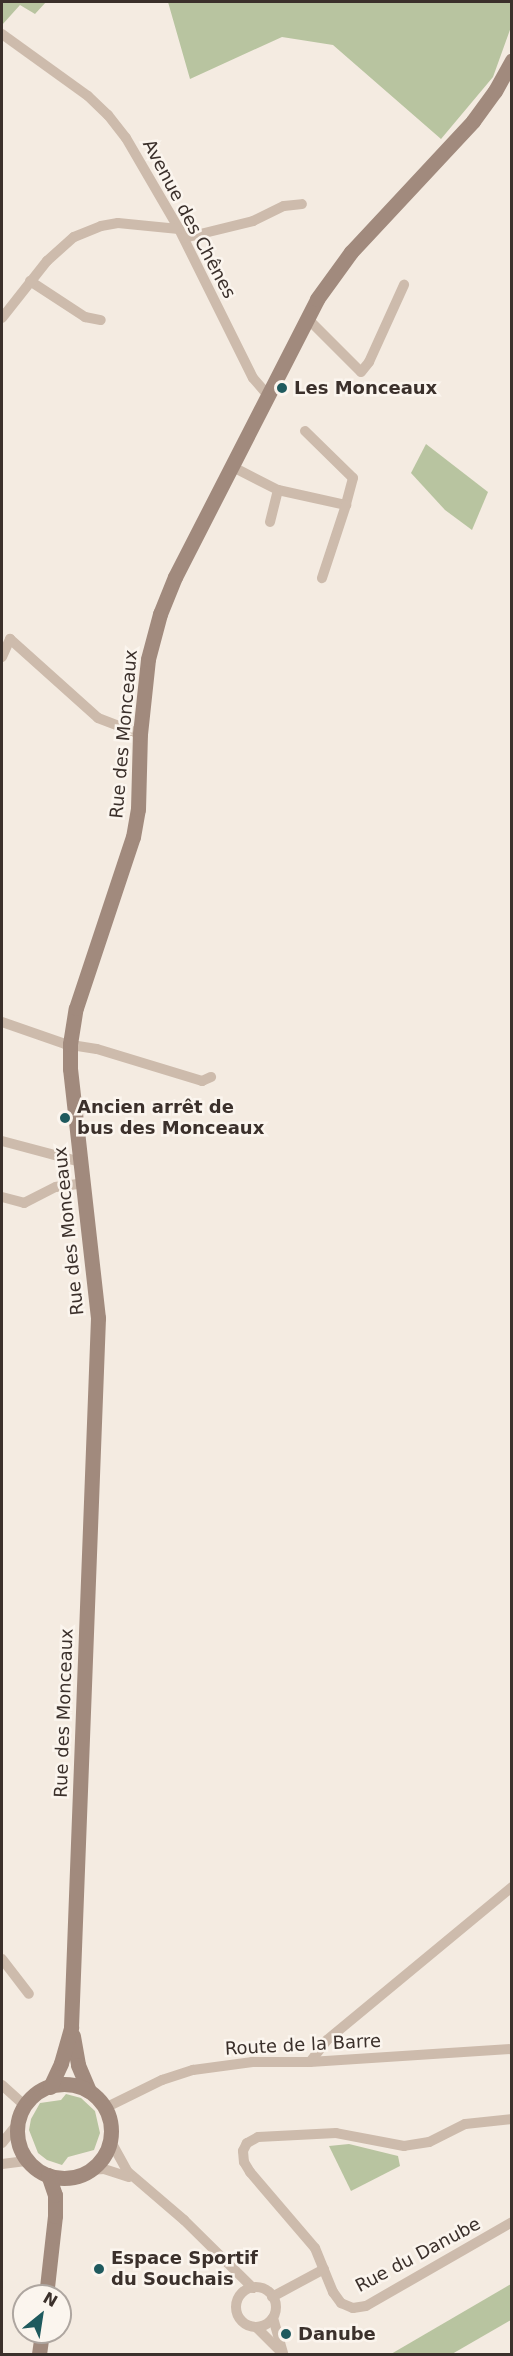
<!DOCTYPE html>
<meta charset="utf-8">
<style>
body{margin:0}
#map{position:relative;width:513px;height:2356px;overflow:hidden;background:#f4ebe1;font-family:"DejaVu Sans",sans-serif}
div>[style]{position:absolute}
.green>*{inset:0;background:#b8c4a0}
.minor>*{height:10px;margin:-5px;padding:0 5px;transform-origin:5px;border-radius:5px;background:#cdbbac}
.minor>.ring{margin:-5px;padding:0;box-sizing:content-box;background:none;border:10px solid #cdbbac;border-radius:50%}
.secondary>*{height:15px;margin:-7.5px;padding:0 7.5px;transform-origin:7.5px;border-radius:7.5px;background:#a18a7d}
.secondary>.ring{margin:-7.5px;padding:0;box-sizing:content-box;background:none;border:15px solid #a18a7d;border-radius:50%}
.dots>*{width:16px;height:16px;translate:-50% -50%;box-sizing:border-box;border:3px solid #fbf5ee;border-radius:50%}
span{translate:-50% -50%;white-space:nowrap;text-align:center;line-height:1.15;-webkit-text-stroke:5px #fbf5ee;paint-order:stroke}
.street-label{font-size:18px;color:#3b302b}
.poi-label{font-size:18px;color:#3b302b;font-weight:700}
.left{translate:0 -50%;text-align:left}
.frame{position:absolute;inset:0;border:3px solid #3b302b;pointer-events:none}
.north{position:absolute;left:12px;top:2284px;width:60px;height:60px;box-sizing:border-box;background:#fbf5ee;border:2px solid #aea6a0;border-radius:50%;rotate:30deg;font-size:16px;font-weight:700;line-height:24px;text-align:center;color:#3b302b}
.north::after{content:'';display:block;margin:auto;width:21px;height:27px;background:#1f5a5e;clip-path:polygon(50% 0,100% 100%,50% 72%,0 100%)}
</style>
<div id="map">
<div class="green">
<i style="clip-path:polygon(2px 2px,46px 2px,35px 14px,20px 5px,2px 25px)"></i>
<i style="clip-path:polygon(168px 2px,511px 2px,511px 27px,493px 77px,441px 139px,333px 45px,282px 37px,190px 79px)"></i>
<i style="clip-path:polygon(426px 444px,488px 492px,472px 530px,445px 510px,411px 473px)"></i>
<i style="clip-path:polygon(66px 2094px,81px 2098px,95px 2111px,100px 2133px,94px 2150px,68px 2157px,62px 2165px,47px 2160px,38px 2153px,29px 2130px,31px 2119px,40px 2103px,61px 2100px)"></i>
<i style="clip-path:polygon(349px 2144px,398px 2156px,400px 2166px,351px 2191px,329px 2146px)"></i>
<i style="clip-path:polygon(511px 2284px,511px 2320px,452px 2354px,391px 2354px)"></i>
</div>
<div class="minor">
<i style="left:2px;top:34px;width:106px;rotate:35.8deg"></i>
<i style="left:88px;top:96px;width:28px;rotate:44deg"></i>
<i style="left:108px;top:115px;width:29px;rotate:52deg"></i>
<i style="left:126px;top:138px;width:105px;rotate:59.8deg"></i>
<i style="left:179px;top:229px;width:166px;rotate:63.6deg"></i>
<i style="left:253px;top:378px;width:21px;rotate:49deg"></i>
<i style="left:184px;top:238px;width:71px;rotate:-13.8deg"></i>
<i style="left:253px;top:221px;width:34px;rotate:-26deg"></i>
<i style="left:284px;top:206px;width:18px;rotate:-6deg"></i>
<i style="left:30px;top:281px;width:66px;rotate:33.2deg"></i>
<i style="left:85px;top:317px;width:16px;rotate:11deg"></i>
<i style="left:2px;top:318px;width:73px;rotate:-51.7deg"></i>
<i style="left:47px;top:261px;width:36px;rotate:-42deg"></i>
<i style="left:74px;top:237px;width:29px;rotate:-22deg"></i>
<i style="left:101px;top:226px;width:17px;rotate:-10deg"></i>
<i style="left:118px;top:223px;width:61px;rotate:5.6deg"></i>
<i style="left:307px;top:318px;width:76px;rotate:45deg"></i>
<i style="left:361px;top:372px;width:13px;rotate:-51deg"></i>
<i style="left:369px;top:362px;width:85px;rotate:-65.6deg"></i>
<i style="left:305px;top:431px;width:67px;rotate:44.4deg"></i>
<i style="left:353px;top:478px;width:28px;rotate:105deg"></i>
<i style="left:231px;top:466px;width:53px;rotate:27.1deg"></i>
<i style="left:278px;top:490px;width:70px;rotate:12.4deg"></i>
<i style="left:346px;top:505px;width:77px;rotate:108.2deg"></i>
<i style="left:270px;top:522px;width:33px;rotate:-76deg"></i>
<i style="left:2px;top:657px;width:20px;rotate:-66deg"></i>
<i style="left:10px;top:639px;width:118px;rotate:41.9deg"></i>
<i style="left:98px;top:718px;width:45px;rotate:20.9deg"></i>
<i style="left:2px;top:1022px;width:67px;rotate:19.2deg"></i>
<i style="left:65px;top:1044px;width:32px;rotate:9deg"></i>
<i style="left:97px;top:1049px;width:110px;rotate:16.9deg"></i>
<i style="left:202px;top:1081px;width:10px;rotate:-24deg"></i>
<i style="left:2px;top:1141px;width:82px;rotate:14.9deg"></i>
<i style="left:2px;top:1197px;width:23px;rotate:15deg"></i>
<i style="left:24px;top:1203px;width:36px;rotate:-27deg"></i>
<i style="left:56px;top:1187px;width:29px;rotate:-8deg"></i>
<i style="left:2px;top:1959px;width:44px;rotate:52.4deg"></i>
<i style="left:310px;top:2062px;width:28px;rotate:-52deg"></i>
<i style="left:327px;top:2040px;width:240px;rotate:-39.6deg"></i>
<i style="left:2px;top:2085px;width:31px;rotate:42deg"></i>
<i style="left:105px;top:2108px;width:64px;rotate:-26.2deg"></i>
<i style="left:162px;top:2080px;width:33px;rotate:-18deg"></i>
<i style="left:193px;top:2070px;width:60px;rotate:-7.7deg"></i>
<i style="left:252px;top:2062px;width:58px"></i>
<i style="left:310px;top:2062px;width:202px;rotate:-3.7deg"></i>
<i style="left:512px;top:2119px;width:47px;rotate:173.9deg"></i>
<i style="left:465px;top:2124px;width:40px;rotate:153.4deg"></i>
<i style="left:429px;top:2142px;width:25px;rotate:171deg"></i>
<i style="left:404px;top:2146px;width:69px;rotate:-169.2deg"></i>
<i style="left:336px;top:2133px;width:78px;rotate:177.1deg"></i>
<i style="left:258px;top:2137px;width:13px;rotate:151deg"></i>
<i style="left:247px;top:2143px;width:9px;rotate:117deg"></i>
<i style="left:243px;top:2151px;width:11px;rotate:85deg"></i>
<i style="left:244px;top:2162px;width:12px;rotate:59deg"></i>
<i style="left:250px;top:2172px;width:100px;rotate:49.5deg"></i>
<i style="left:315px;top:2248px;width:48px;rotate:67.8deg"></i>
<i style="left:333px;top:2292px;width:14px;rotate:54deg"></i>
<i style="left:341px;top:2303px;width:13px;rotate:23deg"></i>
<i style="left:353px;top:2308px;width:13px;rotate:-9deg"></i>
<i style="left:366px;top:2306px;width:168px;rotate:-29.9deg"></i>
<i style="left:110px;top:2140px;width:37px;rotate:61deg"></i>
<i style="left:128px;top:2172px;width:74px;rotate:40.6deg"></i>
<i style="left:184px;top:2220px;width:97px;rotate:44.6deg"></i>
<i style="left:2px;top:2143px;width:26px;rotate:-51deg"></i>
<i style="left:2px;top:2164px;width:26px;rotate:-7deg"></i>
<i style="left:89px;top:2170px;width:15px;rotate:-4deg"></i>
<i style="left:104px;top:2169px;width:26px;rotate:18deg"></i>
<i class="ring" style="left:236px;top:2287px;width:30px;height:30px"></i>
<i style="left:272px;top:2297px;width:59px;rotate:-28.3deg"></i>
<i style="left:273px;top:2318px;width:37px;rotate:74deg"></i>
<i style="left:256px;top:2327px;width:33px;rotate:45deg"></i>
</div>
<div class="secondary">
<i style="left:73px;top:2036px;width:29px;rotate:80deg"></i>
<i style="left:78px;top:2065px;width:28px;rotate:67deg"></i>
<i class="ring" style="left:17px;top:2084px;width:79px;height:79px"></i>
<i style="left:50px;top:2087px;width:26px;rotate:-65deg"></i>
<i style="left:61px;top:2063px;width:37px;rotate:-74deg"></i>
<i style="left:71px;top:2027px;width:710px;rotate:-87.82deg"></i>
<i style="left:98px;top:1318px;width:251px;rotate:-96.4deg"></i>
<i style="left:70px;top:1069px;width:25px;rotate:-90deg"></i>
<i style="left:70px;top:1044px;width:36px;rotate:-81deg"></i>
<i style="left:76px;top:1008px;width:180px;rotate:-71.6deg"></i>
<i style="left:133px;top:837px;width:28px;rotate:-80deg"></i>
<i style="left:138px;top:809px;width:75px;rotate:-88.5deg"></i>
<i style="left:140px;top:734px;width:75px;rotate:-83.9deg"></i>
<i style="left:148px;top:659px;width:47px;rotate:-75.1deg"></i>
<i style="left:160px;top:614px;width:40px;rotate:-68deg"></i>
<i style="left:175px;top:577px;width:312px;rotate:-62.9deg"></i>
<i style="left:317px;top:299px;width:58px;rotate:-54.1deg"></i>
<i style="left:351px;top:252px;width:179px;rotate:-47deg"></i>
<i style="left:473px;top:121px;width:37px;rotate:-54deg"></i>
<i style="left:495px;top:91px;width:35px;rotate:-61deg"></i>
<i style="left:46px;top:2296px;width:81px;rotate:-83.6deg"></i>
<i style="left:55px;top:2216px;width:21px;rotate:-90deg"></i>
<i style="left:55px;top:2195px;width:21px;rotate:-109deg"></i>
<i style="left:39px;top:2354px;width:22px;rotate:-82deg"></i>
</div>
<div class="dots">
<i style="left:282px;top:388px;background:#1f5a5e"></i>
<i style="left:65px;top:1118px;background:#1f5a5e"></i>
<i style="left:99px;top:2269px;background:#1f5a5e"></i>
<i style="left:286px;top:2334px;background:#1f5a5e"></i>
</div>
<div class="street-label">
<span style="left:189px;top:219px;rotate:62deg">Avenue des Chênes</span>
<span style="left:124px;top:734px;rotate:-85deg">Rue des Monceaux</span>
<span style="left:69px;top:1231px;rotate:-96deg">Rue des Monceaux</span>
<span style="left:64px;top:1713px;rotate:-88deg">Rue des Monceaux</span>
<span style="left:303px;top:2045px;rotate:-3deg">Route de la Barre</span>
<span style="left:418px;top:2255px;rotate:-28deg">Rue du Danube</span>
</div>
<div class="poi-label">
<span class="left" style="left:294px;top:388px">Les Monceaux</span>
<span class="left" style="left:77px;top:1118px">Ancien arrêt de<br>bus des Monceaux</span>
<span class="left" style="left:111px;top:2269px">Espace Sportif<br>du Souchais</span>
<span class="left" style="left:298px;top:2334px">Danube</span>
</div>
<div class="frame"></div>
<div class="north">N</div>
</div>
